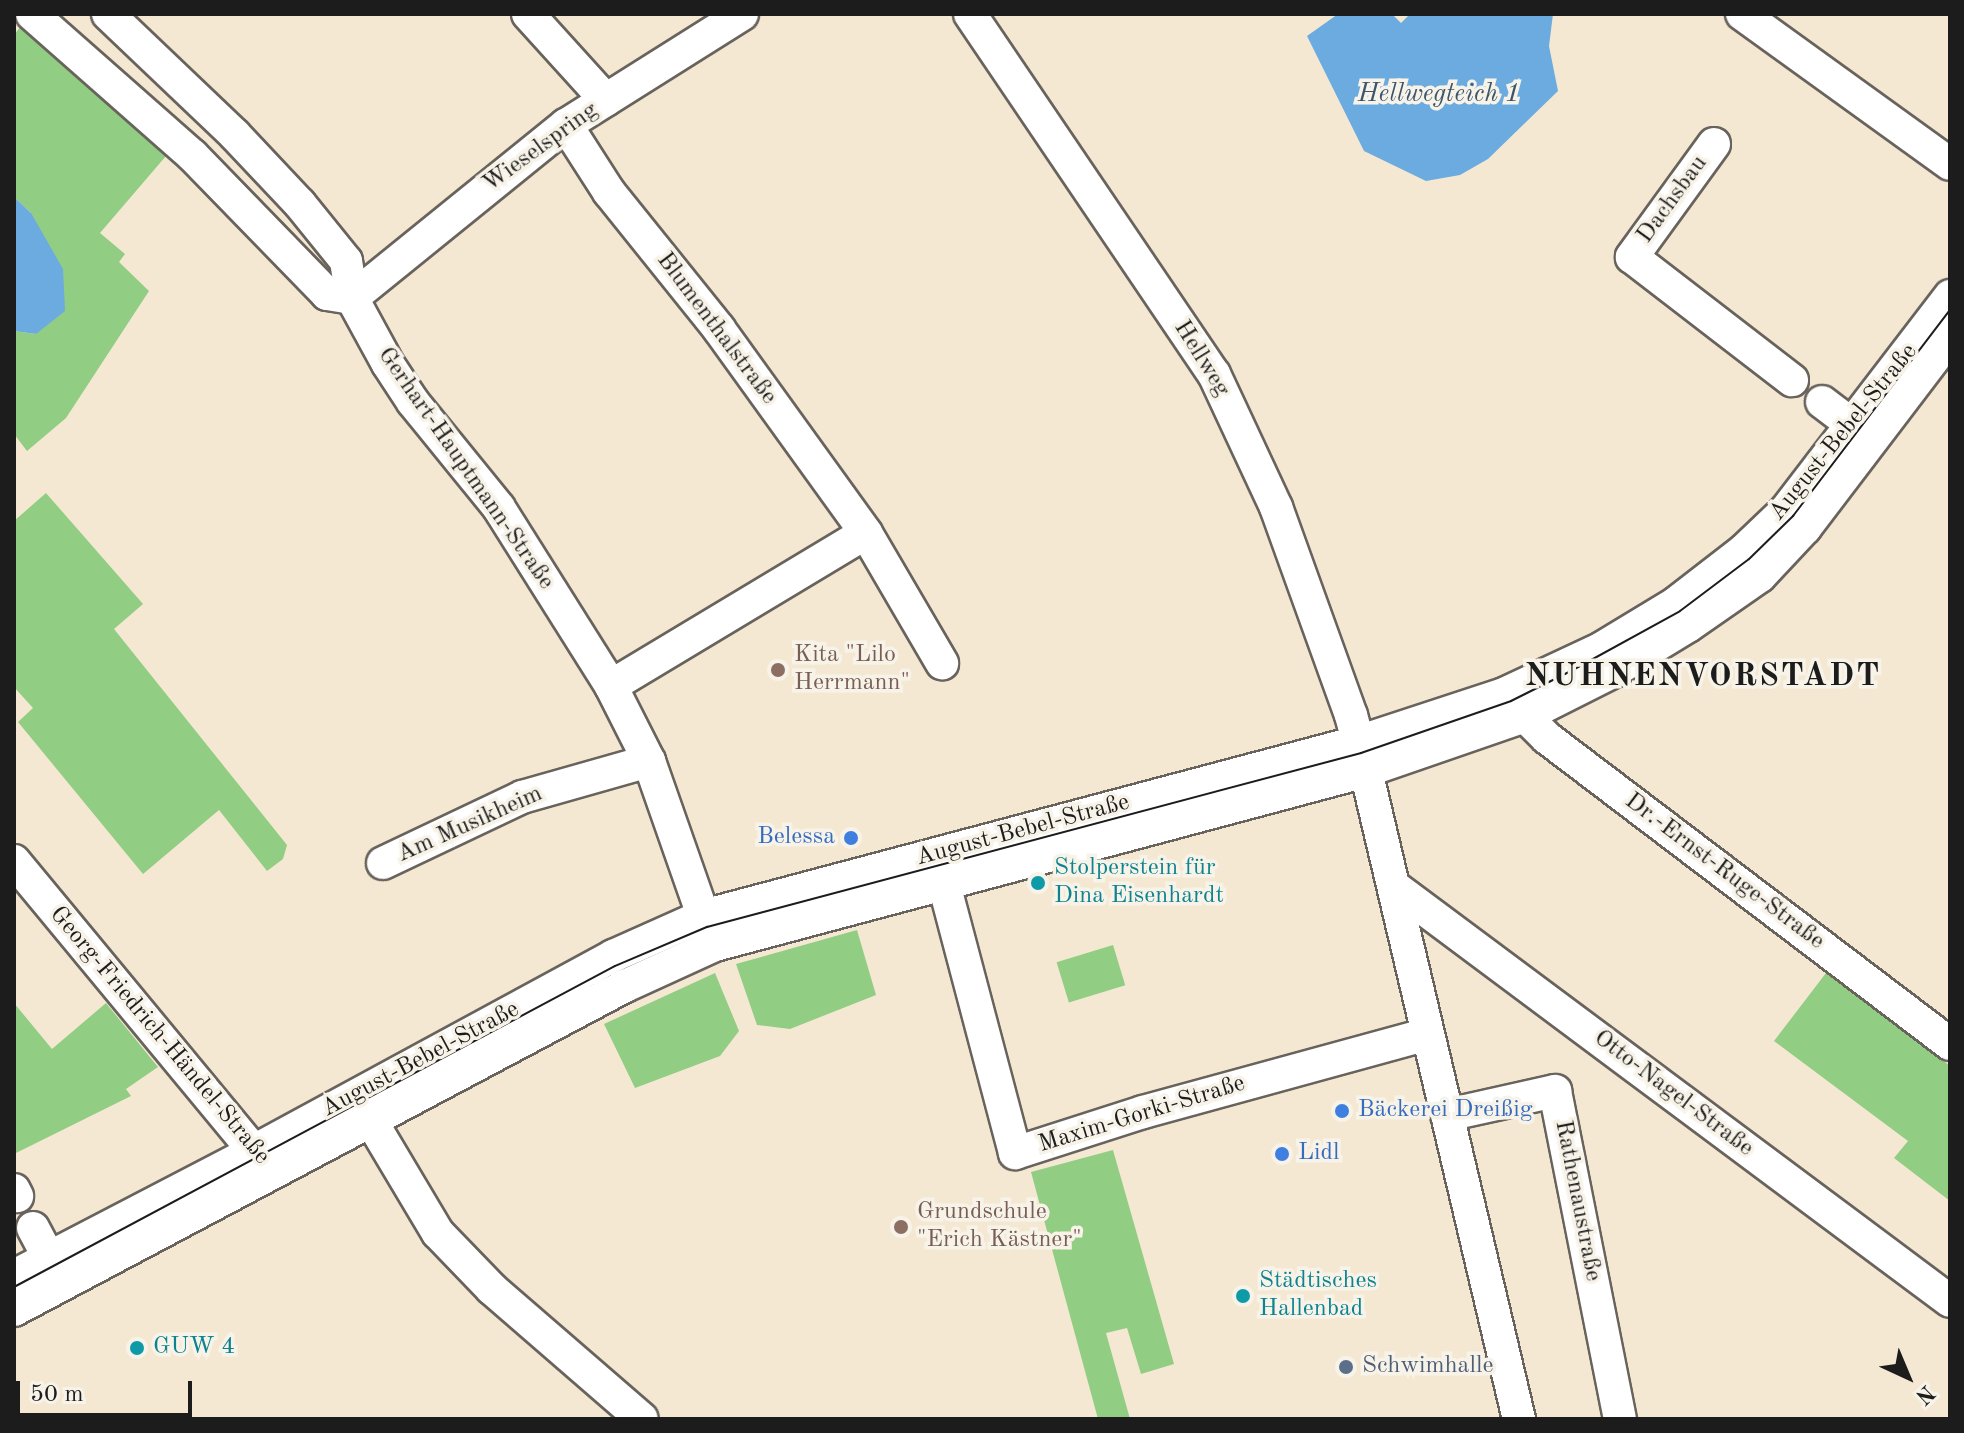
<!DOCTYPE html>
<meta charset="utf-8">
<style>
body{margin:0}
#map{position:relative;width:1964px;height:1433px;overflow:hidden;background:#f5e8d3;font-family:"Old Standard TT",serif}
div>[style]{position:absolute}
.green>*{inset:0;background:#91cd82;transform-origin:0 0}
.water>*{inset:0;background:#6babdf}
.roads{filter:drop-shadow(2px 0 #68635c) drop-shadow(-2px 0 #68635c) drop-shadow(0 2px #68635c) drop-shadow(0 -2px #68635c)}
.minor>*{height:32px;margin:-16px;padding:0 16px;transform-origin:16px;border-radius:16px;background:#fff}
.tram>*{height:2px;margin:-1px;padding:0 1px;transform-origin:1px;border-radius:1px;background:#1c1c1c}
.dots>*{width:22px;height:22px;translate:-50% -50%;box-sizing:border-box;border:4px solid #f7f3e8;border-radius:50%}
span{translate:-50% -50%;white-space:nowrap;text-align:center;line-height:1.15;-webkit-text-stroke:7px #f7f3e8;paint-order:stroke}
.street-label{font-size:24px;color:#1c1c1c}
.education-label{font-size:24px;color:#785e54}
.left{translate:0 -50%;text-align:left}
.shop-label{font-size:24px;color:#366cbe}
.right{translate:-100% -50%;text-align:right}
.culture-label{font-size:24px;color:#0d838f}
.service-label{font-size:24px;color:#4e5e75}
.water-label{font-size:26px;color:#3c556a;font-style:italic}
.district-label{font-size:32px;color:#1c1c1c;font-weight:700;letter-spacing:2px}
.frame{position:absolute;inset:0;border:16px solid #1c1c1c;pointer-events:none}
.north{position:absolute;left:1868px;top:1337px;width:80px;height:80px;-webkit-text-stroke:6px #f7f3e8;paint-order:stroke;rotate:136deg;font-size:22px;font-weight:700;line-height:32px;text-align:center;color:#1c1c1c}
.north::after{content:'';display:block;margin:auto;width:28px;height:36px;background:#1c1c1c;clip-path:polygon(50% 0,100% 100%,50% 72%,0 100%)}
.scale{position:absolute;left:16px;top:1381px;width:176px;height:36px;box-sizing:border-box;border:4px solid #1c1c1c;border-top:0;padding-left:10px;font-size:24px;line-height:28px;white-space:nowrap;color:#1c1c1c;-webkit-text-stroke:6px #f7f3e8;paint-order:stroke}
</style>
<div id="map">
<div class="green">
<i style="clip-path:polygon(21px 26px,166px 156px,100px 233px,125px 254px,119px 262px,149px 291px,66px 418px,27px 451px,14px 434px,14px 331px,36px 334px,31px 213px,14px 197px,14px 35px)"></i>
<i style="clip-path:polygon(46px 493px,143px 604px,114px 629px,287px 845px,283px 859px,267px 871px,219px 810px,143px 874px,18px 722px,33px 708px,14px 687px,14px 521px)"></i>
<i style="clip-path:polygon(857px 930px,876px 995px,790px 1029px,757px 1025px,736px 964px)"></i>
<i style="left:1113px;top:945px;width:42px;height:59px;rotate:73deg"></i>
<i style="clip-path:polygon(715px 973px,739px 1031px,720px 1056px,635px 1088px,604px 1024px)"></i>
<i style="clip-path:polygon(1826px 973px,1950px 1066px,1950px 1201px,1894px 1158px,1908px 1141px,1774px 1041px)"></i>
<i style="clip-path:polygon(14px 1003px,52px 1049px,106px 1003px,158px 1067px,126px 1089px,131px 1096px,14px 1154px)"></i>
<i style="clip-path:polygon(1113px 1150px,1174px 1364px,1141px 1374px,1127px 1328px,1106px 1333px,1130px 1419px,1098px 1419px,1031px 1172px)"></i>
</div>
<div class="water">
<i style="clip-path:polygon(1338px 14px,1392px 14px,1401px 23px,1410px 14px,1553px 14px,1549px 46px,1558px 91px,1488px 159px,1460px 175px,1426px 181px,1364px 151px,1307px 36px)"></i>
<i style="clip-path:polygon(14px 197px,31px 213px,63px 269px,65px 311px,36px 334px,14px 331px)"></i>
</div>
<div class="roads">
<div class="minor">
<i style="left:32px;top:14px;width:213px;rotate:41.4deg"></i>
<i style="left:192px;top:155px;width:194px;rotate:45.8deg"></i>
<i style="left:327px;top:294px;width:25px;rotate:9deg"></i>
<i style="left:108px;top:14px;width:174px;rotate:43.6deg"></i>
<i style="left:234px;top:134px;width:96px;rotate:46.7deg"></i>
<i style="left:300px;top:204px;width:73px;rotate:51.1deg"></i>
<i style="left:346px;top:261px;width:37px;rotate:81deg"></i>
<i style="left:352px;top:298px;width:75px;rotate:61.4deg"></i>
<i style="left:388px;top:364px;width:45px;rotate:56.7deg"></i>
<i style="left:413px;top:402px;width:136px;rotate:50.9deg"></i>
<i style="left:499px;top:508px;width:210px;rotate:57.8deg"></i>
<i style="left:611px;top:686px;width:84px;rotate:63.1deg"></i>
<i style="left:649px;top:761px;width:184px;rotate:70.7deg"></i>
<i style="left:528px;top:14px;width:116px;rotate:47.8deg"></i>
<i style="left:970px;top:14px;width:435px;rotate:55.9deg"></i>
<i style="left:1214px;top:374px;width:147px;rotate:65deg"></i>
<i style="left:1276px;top:507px;width:221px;rotate:70.2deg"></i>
<i style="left:1351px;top:715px;width:58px;rotate:75deg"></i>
<i style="left:1366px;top:771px;width:666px;rotate:76.72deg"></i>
<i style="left:1742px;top:14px;width:256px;rotate:35.8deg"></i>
<i style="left:566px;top:125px;width:80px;rotate:57.3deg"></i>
<i style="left:609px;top:192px;width:176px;rotate:51.2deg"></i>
<i style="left:719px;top:329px;width:251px;rotate:54.2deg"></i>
<i style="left:866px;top:533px;width:151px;rotate:59.7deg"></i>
<i style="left:1714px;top:144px;width:140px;rotate:126deg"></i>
<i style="left:1632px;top:257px;width:202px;rotate:37.6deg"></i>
<i style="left:352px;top:298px;width:275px;rotate:-39deg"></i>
<i style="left:566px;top:125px;width:208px;rotate:-32.2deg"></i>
<i style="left:1822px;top:402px;width:61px;rotate:37.1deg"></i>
<i style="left:611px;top:686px;width:297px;rotate:-31deg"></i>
<i style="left:1511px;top:702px;width:51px;rotate:45deg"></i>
<i style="left:1547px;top:738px;width:506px;rotate:37.21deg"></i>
<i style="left:14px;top:861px;width:398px;rotate:50.4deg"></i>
<i style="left:383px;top:863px;width:154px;rotate:-25.4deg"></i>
<i style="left:522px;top:797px;width:132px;rotate:-15.8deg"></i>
<i style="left:939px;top:865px;width:298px;rotate:75.2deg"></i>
<i style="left:1015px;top:1153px;width:134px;rotate:-17.8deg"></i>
<i style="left:1143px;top:1112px;width:295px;rotate:-15.3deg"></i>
<i style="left:1396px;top:888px;width:691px;rotate:36.7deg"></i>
<i style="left:361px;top:1104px;width:150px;rotate:59.2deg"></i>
<i style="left:438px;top:1233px;width:78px;rotate:46deg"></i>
<i style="left:492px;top:1289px;width:198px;rotate:40.9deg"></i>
<i style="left:1447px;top:1115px;width:111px;rotate:-12.5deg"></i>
<i style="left:1555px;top:1091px;width:334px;rotate:78.8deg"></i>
<i style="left:14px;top:1190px;width:7px;rotate:63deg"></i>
<i style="left:33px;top:1228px;width:53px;rotate:62deg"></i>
<i style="left:14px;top:1276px;width:271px;rotate:-27.5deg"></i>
<i style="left:254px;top:1151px;width:409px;rotate:-28.5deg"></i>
<i style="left:613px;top:956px;width:98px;rotate:-24deg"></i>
<i style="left:703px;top:916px;width:678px;rotate:-14.88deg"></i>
<i style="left:1358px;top:742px;width:154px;rotate:-18.2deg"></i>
<i style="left:1504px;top:694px;width:108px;rotate:-25.1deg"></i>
<i style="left:1602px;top:648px;width:87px;rotate:-31.3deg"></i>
<i style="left:1676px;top:603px;width:85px;rotate:-37.8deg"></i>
<i style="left:1743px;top:551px;width:59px;rotate:-43.6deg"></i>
<i style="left:1786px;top:510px;width:270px;rotate:-52.5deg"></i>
<i style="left:14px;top:1310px;width:692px;rotate:-27.94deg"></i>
<i style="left:625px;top:986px;width:99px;rotate:-24.5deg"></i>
<i style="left:715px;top:945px;width:674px;rotate:-14.96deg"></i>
<i style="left:1366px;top:771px;width:168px;rotate:-19.1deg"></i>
<i style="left:1525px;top:716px;width:100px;rotate:-26.8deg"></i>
<i style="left:1614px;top:671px;width:87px;rotate:-31.3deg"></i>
<i style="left:1688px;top:626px;width:88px;rotate:-34.8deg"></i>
<i style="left:1760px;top:576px;width:66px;rotate:-46.8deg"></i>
<i style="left:1805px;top:528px;width:239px;rotate:-52.7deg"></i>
</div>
</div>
<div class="tram">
<i style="left:14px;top:1287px;width:681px;rotate:-28.11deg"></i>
<i style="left:615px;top:966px;width:100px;rotate:-23deg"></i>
<i style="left:707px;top:927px;width:677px;rotate:-14.9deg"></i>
<i style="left:1361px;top:753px;width:159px;rotate:-19.1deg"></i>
<i style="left:1511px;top:701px;width:67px;rotate:-26.6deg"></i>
<i style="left:1571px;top:671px;width:124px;rotate:-28.8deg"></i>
<i style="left:1680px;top:611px;width:86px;rotate:-37deg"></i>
<i style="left:1749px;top:559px;width:62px;rotate:-44.3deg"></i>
<i style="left:1793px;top:516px;width:259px;rotate:-52.7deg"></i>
</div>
<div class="dots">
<i style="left:778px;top:670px;background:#8d6e63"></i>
<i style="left:851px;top:838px;background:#3f7fe0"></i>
<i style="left:1038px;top:883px;background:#0f9aa8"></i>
<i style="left:1342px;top:1111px;background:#3f7fe0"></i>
<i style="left:1282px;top:1154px;background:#3f7fe0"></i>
<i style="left:901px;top:1227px;background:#8d6e63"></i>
<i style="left:1243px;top:1296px;background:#0f9aa8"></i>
<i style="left:137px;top:1348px;background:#0f9aa8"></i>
<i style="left:1346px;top:1367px;background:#5c6f8a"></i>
</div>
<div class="street-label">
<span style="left:541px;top:148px;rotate:-36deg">Wieselspring</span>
<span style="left:1673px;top:200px;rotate:-54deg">Dachsbau</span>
<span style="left:716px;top:329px;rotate:53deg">Blumenthalstraße</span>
<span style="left:1201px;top:359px;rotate:58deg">Hellweg</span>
<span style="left:1844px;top:433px;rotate:-51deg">August-Bebel-Straße</span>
<span style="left:465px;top:469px;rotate:55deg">Gerhart-Hauptmann-Straße</span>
<span style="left:470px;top:825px;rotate:-24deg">Am Musikheim</span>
<span style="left:1023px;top:831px;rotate:-15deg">August-Bebel-Straße</span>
<span style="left:1724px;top:872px;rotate:37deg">Dr.-Ernst-Ruge-Straße</span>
<span style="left:159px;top:1036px;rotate:50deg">Georg-Friedrich-Händel-Straße</span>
<span style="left:421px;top:1060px;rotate:-28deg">August-Bebel-Straße</span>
<span style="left:1673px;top:1094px;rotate:37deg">Otto-Nagel-Straße</span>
<span style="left:1142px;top:1115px;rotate:-17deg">Maxim-Gorki-Straße</span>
<span style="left:1577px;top:1201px;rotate:79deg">Rathenaustraße</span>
</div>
<div class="education-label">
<span class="left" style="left:794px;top:670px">Kita "Lilo<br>Herrmann"</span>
<span class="left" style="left:917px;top:1227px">Grundschule<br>"Erich Kästner"</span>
</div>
<div class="shop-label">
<span class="right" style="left:835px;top:838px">Belessa</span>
<span class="left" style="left:1358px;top:1111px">Bäckerei Dreißig</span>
<span class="left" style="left:1298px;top:1154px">Lidl</span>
</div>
<div class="culture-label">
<span class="left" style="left:1054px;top:883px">Stolperstein für<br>Dina Eisenhardt</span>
<span class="left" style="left:1259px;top:1296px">Städtisches<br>Hallenbad</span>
<span class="left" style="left:153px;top:1348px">GUW 4</span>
</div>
<div class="service-label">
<span class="left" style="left:1362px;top:1367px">Schwimhalle</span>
</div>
<div class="water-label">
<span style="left:1439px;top:95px">Hellwegteich 1</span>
</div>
<div class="district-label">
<span style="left:1703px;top:677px">NUHNENVORSTADT</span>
</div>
<div class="frame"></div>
<div class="north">N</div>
<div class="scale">50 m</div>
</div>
